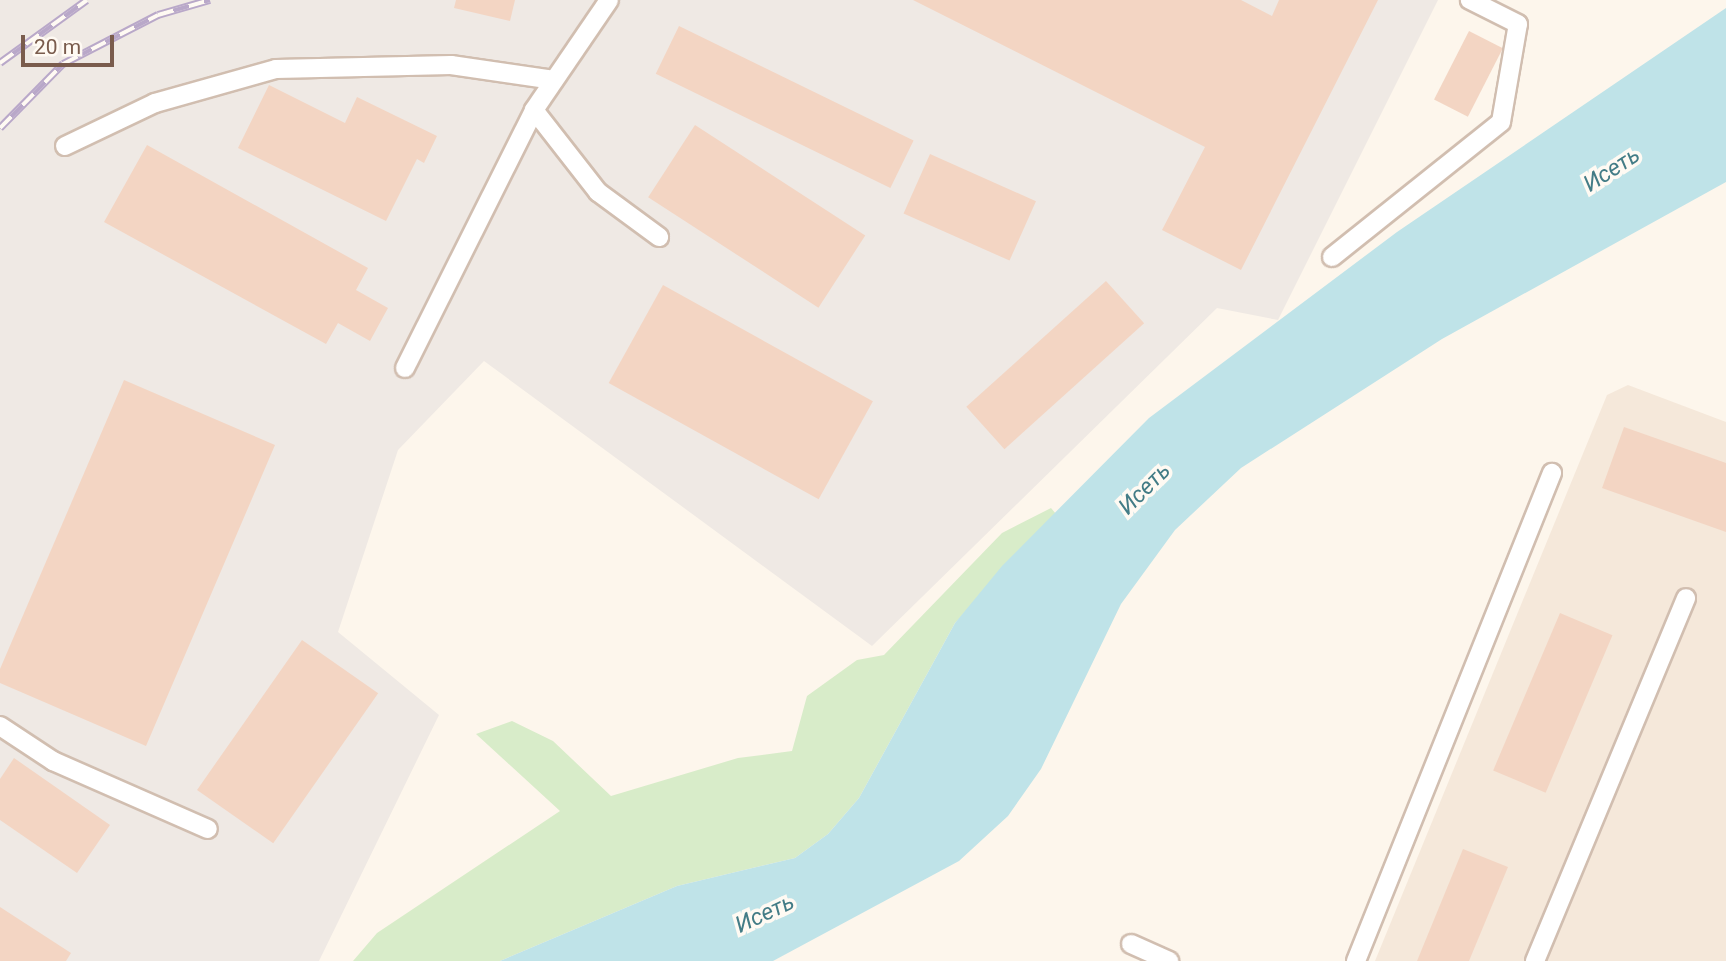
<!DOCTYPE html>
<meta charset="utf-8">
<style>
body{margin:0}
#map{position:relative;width:1726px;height:961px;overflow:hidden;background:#fdf6ec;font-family:Roboto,sans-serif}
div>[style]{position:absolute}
.residential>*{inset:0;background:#f5e8da}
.industrial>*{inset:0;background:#efe9e4}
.green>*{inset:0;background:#d8ecc9}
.water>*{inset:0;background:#bfe3e8}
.building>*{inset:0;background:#f3d5c3;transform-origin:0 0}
.roads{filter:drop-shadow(2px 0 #d1beb0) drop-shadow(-2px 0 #d1beb0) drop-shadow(0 2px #d1beb0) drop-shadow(0 -2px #d1beb0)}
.service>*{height:18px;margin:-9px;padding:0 9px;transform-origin:9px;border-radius:9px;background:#fff}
.rail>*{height:8px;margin-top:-4px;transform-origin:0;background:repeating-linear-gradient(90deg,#fffaf3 0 16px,#b9a8c9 0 32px);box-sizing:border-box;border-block:2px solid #b9a8c9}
span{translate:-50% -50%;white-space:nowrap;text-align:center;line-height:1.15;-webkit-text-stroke:7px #fffaf3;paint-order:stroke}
.water-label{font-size:23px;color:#437c86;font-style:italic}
.scale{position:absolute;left:21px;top:35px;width:93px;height:32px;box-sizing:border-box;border:4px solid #7a5c4d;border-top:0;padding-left:9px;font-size:21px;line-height:24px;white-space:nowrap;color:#7a5c4d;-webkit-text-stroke:5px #fffaf3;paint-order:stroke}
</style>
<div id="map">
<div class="residential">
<i style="clip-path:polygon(1628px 385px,1726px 422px,1726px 961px,1375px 961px,1607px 395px)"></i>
</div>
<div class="industrial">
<i style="clip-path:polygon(0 0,1438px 0,1278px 320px,1217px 308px,872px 646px,484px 361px,398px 450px,338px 632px,439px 715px,319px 961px,0 961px)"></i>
</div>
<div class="green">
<i style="clip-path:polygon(1051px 508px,1056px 514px,955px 623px,859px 798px,828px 834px,795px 858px,677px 886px,500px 961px,353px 961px,377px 933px,560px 811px,476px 734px,512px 721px,553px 741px,611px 796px,738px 758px,792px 751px,807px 696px,857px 660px,884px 655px,1002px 533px)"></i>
</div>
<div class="water">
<i style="clip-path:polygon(1726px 8px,1726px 182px,1442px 339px,1241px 468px,1175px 530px,1121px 604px,1041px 769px,1008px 816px,959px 861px,773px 961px,500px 961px,677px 886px,795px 858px,828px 834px,859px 798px,955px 623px,1002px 566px,1149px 418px,1397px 232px)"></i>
</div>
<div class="building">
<i style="clip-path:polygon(456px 0,515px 0,510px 21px,454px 8px)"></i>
<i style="clip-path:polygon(913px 0,1241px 0,1272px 16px,1279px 0,1378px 0,1241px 270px,1162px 230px,1205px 147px)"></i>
<i style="left:679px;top:26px;width:261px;height:53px;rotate:26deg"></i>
<i style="left:1469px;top:31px;width:38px;height:77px;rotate:27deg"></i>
<i style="clip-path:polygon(269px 85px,345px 123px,357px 97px,437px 136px,424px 163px,417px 159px,386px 221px,238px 148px)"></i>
<i style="left:695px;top:125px;width:203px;height:86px;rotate:33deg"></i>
<i style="clip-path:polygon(147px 145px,368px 268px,356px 290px,388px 308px,370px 341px,338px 323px,326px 344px,104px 222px)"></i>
<i style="left:930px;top:154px;width:116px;height:65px;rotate:24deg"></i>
<i style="left:1106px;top:281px;width:57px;height:188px;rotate:48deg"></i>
<i style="left:663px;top:285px;width:240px;height:112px;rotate:29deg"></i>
<i style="clip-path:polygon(124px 380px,275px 445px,146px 746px,0 683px,0 669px)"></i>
<i style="clip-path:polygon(1624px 427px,1726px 463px,1726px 532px,1602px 488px)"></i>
<i style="left:1560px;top:613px;width:57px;height:171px;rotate:23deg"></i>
<i style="left:302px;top:640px;width:93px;height:183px;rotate:35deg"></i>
<i style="clip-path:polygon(14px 758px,110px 825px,77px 873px,0 820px,0 779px)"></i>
<i style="clip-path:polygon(1463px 849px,1508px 867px,1469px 961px,1417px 961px)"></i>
<i style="clip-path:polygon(0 907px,71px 953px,66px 961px,0 961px)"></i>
</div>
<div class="roads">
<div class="service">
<i style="left:534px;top:110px;width:104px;rotate:52deg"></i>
<i style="left:598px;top:192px;width:76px;rotate:36.4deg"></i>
<i style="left:65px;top:146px;width:100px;rotate:-25.5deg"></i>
<i style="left:155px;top:103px;width:126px;rotate:-15.7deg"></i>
<i style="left:276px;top:69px;width:175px;rotate:-1.3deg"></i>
<i style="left:451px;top:65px;width:104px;rotate:8.3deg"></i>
<i style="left:1332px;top:257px;width:216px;rotate:-38.6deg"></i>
<i style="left:1501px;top:122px;width:99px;rotate:-80.2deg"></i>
<i style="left:1518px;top:24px;width:54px;rotate:-153.4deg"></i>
<i style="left:405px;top:368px;width:288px;rotate:-63.4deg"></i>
<i style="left:534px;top:110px;width:133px;rotate:-55.7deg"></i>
<i style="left:0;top:726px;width:64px;rotate:33.4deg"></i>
<i style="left:53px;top:761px;width:169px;rotate:23.7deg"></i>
<i style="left:1131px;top:944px;width:42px;rotate:24.1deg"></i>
<i style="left:1356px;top:961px;width:526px;rotate:-68.12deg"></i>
<i style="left:1535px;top:961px;width:393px;rotate:-67.4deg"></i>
</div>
</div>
<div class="rail">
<i style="left:0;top:63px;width:107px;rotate:-35.9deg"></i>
<i style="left:0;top:128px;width:90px;rotate:-45.5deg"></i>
<i style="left:63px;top:64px;width:107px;rotate:-27.3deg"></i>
<i style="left:158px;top:15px;width:54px;rotate:-16.1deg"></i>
</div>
<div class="water-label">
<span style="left:1612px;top:170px;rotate:-33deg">Исеть</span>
<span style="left:1145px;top:489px;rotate:-45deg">Исеть</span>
<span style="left:765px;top:914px;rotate:-25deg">Исеть</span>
</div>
<div class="scale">20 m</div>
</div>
